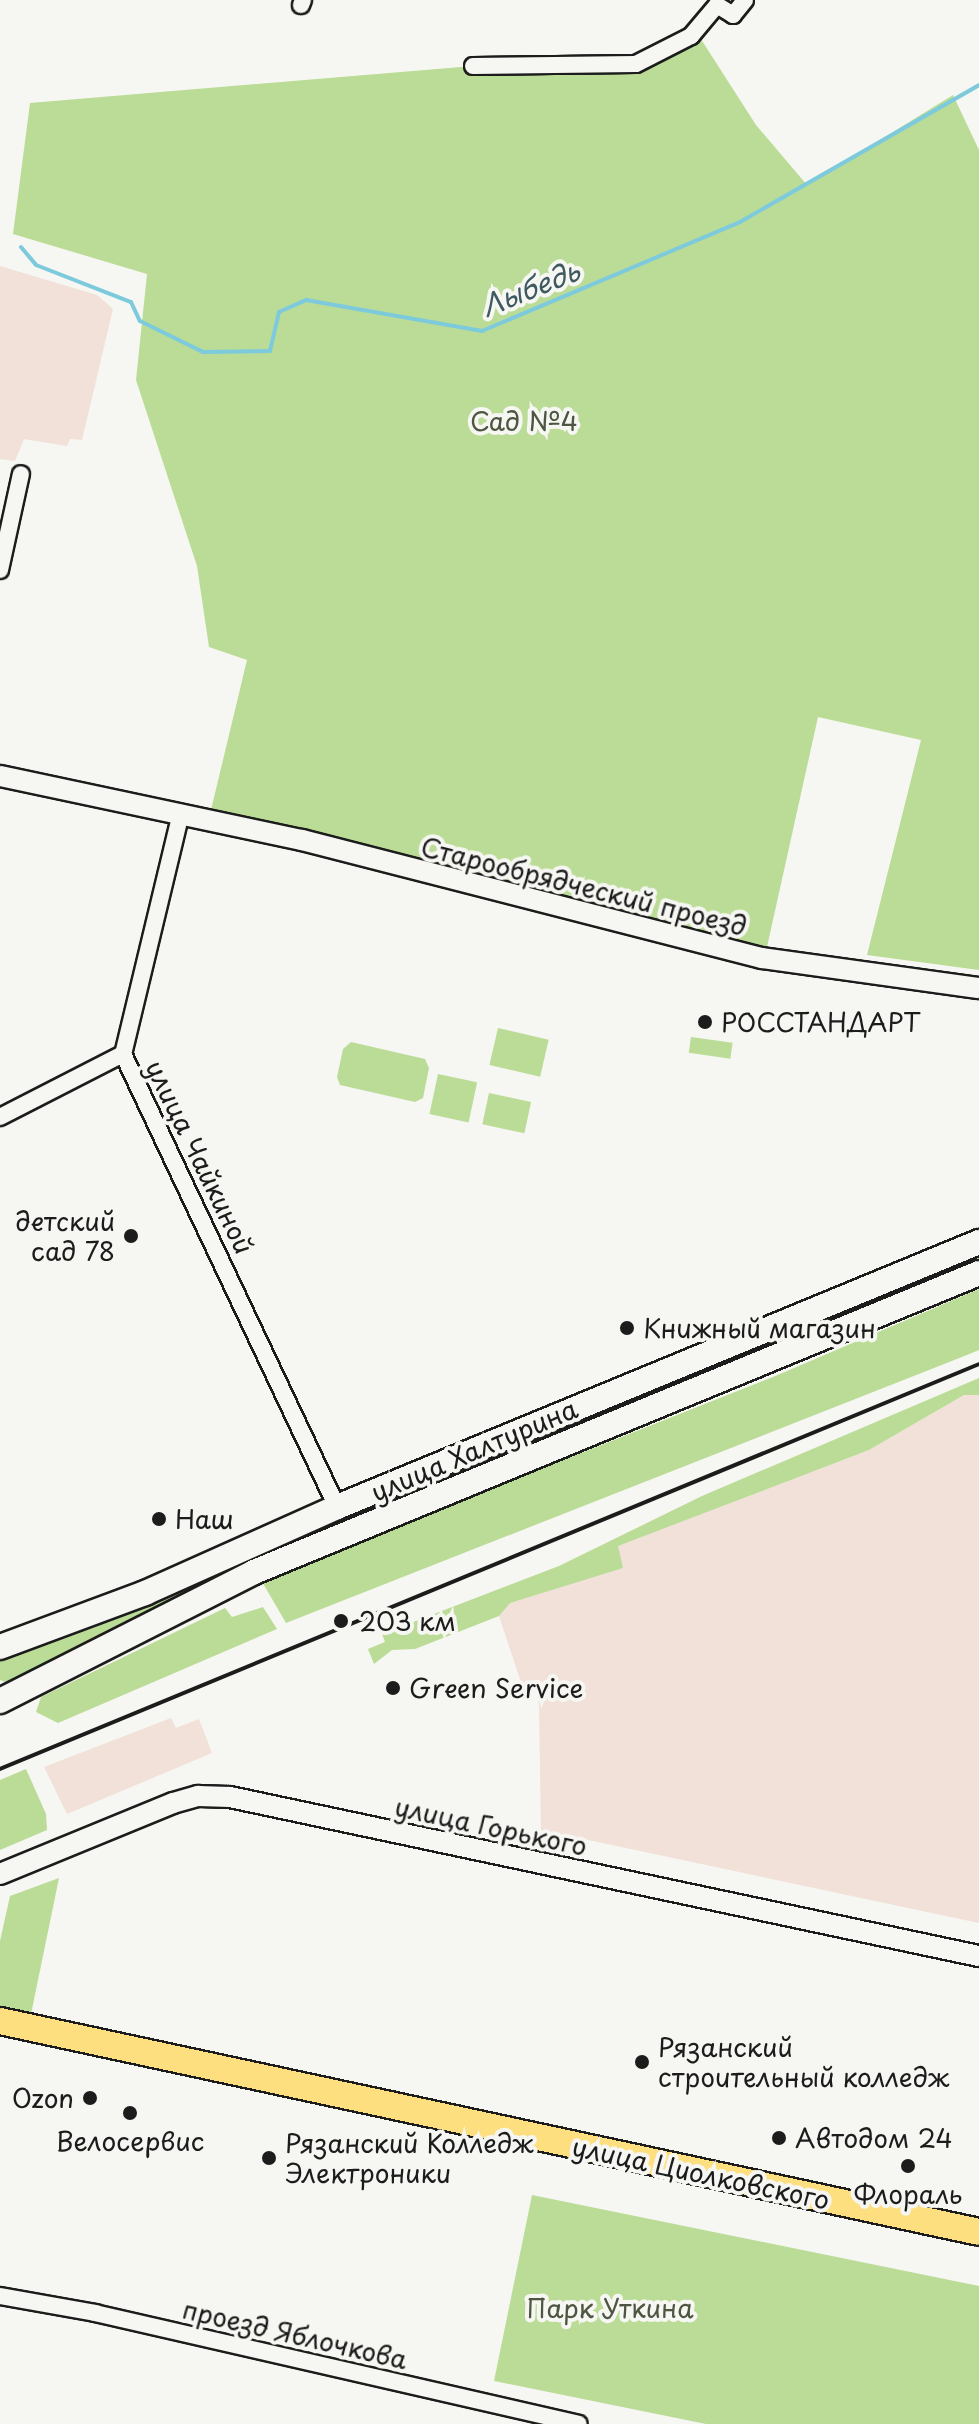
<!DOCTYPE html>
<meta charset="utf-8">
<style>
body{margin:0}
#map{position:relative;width:979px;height:2424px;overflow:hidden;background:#f6f6f2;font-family:"Playpen Sans",sans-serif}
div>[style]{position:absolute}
.built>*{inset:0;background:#f1e1d8}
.green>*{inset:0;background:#bbdc96;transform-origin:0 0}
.stream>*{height:4px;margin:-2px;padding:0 2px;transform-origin:2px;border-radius:2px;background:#7ecadd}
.roads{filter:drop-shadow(2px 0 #1c1c1c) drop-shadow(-2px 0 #1c1c1c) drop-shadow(0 2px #1c1c1c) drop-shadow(0 -2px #1c1c1c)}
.minor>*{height:16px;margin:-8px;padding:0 8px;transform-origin:8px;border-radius:8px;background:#f6f6f2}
.tertiary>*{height:20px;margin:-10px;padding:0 10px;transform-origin:10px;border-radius:10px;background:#f6f6f2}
.secondary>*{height:24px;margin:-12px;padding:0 12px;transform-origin:12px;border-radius:12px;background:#f6f6f2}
.primary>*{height:26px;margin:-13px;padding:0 13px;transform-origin:13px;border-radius:13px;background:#fedf80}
.rail>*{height:4px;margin:-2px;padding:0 2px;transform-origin:2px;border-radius:2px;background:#1c1c1c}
.dots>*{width:22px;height:22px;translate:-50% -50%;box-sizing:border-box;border:4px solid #f6f6f2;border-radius:50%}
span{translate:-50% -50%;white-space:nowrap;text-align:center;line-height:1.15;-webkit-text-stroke:8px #f6f6f2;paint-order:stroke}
.park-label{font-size:26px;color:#4c5641}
.street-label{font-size:26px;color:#1c1c1c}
.poi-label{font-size:26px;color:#1c1c1c}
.left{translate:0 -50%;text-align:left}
.right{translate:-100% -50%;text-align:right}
.water-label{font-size:28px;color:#3e5960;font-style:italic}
</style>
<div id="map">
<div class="built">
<i style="clip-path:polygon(0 266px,97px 295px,113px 309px,82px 440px,70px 439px,67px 446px,24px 439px,15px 461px,0 459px)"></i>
<i style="clip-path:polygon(964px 1395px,979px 1395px,979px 1923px,541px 1830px,539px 1705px,535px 1688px,524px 1691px,499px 1616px,509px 1603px,622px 1568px,617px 1546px,869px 1450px)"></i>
<i style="clip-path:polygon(171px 1718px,176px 1728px,199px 1719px,212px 1753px,67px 1814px,44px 1767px)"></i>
</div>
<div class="green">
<i style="clip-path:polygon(697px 33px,756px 125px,807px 185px,953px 95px,979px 150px,979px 970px,867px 955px,921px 740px,818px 717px,767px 947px,211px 810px,247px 660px,209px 647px,197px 566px,136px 380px,147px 274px,13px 234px,30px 103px,473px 66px,636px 64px)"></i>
<i style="left:498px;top:1028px;width:52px;height:38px;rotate:13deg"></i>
<i style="left:691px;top:1037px;width:42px;height:16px;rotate:8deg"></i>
<i style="clip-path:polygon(351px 1042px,425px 1059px,429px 1068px,423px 1098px,415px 1102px,340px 1085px,337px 1077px,343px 1049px)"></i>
<i style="left:438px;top:1074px;width:40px;height:41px;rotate:12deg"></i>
<i style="left:489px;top:1093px;width:43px;height:32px;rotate:12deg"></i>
<i style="clip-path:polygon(979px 1252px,979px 1263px,13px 1685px,0 1680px,0 1655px)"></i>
<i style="clip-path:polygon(979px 1289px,979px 1350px,967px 1355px,286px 1623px,261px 1580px,773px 1377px)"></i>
<i style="clip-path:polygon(979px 1378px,979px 1395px,964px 1395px,869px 1450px,618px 1546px,623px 1568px,510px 1603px,499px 1616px,415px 1649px,392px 1650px,374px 1664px,368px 1649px,385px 1642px,382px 1634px,559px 1566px,702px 1496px)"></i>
<i style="clip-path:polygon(263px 1607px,277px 1629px,58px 1723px,36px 1712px,41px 1697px,225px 1608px,232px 1617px)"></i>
<i style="clip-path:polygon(26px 1769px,46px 1814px,47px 1830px,0 1850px,0 1780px)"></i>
<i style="clip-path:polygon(59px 1878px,30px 2019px,9px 2014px,0 2007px,0 1941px,10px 1896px)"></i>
<i style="clip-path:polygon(532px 2195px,979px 2286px,979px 2424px,706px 2424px,494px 2381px)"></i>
</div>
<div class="stream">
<i style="left:21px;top:247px;width:23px;rotate:50deg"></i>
<i style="left:36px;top:265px;width:102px;rotate:21.3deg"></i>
<i style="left:131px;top:302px;width:21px;rotate:65deg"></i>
<i style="left:140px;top:321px;width:70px;rotate:26.2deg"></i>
<i style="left:203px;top:352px;width:67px;rotate:-0.9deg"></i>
<i style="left:270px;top:351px;width:40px;rotate:-77deg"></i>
<i style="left:279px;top:312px;width:30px;rotate:-24deg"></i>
<i style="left:306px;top:300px;width:179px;rotate:10deg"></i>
<i style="left:482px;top:331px;width:280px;rotate:-22.9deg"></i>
<i style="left:740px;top:222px;width:275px;rotate:-29.8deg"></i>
</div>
<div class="roads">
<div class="minor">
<i style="left:301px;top:5px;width:5px;rotate:-68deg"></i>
<i style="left:473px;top:66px;width:163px;rotate:-0.7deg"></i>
<i style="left:636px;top:64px;width:62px;rotate:-27deg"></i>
<i style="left:691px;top:36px;width:40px;rotate:-50deg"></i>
<i style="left:717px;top:5px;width:19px;rotate:32deg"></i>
<i style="left:733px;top:15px;width:19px;rotate:-51deg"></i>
<i style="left:0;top:570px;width:98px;rotate:-77.7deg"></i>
<i style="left:181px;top:813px;width:248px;rotate:103.5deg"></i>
<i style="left:123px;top:1054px;width:501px;rotate:64.71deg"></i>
<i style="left:0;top:1117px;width:138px;rotate:-27.1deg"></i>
<i style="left:0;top:2296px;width:97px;rotate:10.1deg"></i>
<i style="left:95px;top:2313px;width:496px;rotate:12.9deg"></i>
</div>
<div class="tertiary">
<i style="left:0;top:776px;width:309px;rotate:12deg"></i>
<i style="left:302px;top:840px;width:475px;rotate:14.4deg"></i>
<i style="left:762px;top:958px;width:219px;rotate:7.9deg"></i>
<i style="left:0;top:1874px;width:187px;rotate:-22.3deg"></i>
<i style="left:173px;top:1803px;width:26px;rotate:-16deg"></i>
<i style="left:198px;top:1796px;width:32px;rotate:2deg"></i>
<i style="left:230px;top:1797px;width:766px;rotate:11.99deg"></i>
</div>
<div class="secondary">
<i style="left:0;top:1647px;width:155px;rotate:-20.4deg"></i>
<i style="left:145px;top:1593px;width:210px;rotate:-24.1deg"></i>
<i style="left:337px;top:1507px;width:695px;rotate:-22.43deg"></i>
<i style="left:0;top:1701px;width:285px;rotate:-26.9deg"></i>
<i style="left:254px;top:1572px;width:784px;rotate:-22.41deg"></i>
</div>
<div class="primary">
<i style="left:0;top:2021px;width:1001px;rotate:12.16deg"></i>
</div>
</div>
<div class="rail">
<i style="left:0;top:1769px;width:1059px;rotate:-22.47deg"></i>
</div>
<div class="dots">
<i style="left:705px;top:1022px;background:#1c1c1c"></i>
<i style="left:131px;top:1236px;background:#1c1c1c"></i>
<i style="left:627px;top:1328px;background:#1c1c1c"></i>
<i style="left:159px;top:1519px;background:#1c1c1c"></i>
<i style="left:341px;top:1621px;background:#1c1c1c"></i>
<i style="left:393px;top:1688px;background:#1c1c1c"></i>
<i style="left:642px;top:2062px;background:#1c1c1c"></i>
<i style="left:90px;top:2098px;background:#1c1c1c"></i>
<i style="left:130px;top:2113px;background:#1c1c1c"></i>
<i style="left:779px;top:2138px;background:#1c1c1c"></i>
<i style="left:269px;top:2158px;background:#1c1c1c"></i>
<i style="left:908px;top:2166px;background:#1c1c1c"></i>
</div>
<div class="park-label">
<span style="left:524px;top:421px">Сад №4</span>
<span style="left:610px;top:2308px">Парк Уткина</span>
</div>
<div class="street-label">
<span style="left:584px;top:886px;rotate:14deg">Старообрядческий проезд</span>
<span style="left:200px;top:1157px;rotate:64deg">улица Чайкиной</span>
<span style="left:474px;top:1450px;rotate:-23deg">улица Халтурина</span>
<span style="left:491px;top:1826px;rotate:12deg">улица Горького</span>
<span style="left:701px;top:2173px;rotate:12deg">улица Циолковского</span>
<span style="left:295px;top:2334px;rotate:13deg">проезд Яблочкова</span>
</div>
<div class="poi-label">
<span class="left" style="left:721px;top:1022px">РОССТАНДАРТ</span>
<span class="right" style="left:115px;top:1236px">детский<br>сад 78</span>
<span class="left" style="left:643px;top:1328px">Книжный магазин</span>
<span class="left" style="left:175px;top:1519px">Наш</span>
<span class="left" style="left:359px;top:1621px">203 км</span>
<span class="left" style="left:409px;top:1688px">Green Service</span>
<span class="left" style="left:658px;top:2062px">Рязанский<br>строительный колледж</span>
<span class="right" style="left:74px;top:2098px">Ozon</span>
<span class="left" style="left:795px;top:2138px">Автодом 24</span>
<span style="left:130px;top:2141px">Велосервис</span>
<span class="left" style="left:285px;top:2158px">Рязанский Колледж<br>Электроники</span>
<span style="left:908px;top:2194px">Флораль</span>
</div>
<div class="water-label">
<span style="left:530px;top:288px;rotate:-22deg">Лыбедь</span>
</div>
</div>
